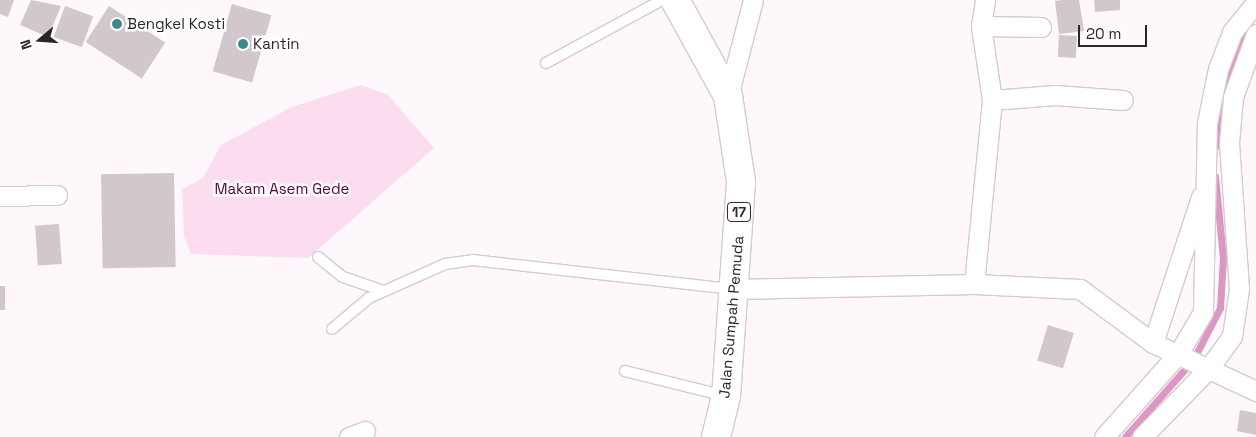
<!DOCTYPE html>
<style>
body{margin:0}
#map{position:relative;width:1256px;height:437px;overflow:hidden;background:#fef7fb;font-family:"Space Grotesk",sans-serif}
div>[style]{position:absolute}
.green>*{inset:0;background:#fcddf0}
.stream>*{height:7px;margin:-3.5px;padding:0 3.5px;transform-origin:3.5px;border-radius:3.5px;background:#dd97c4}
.building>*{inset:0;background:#d2c7cd;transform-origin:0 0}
.roads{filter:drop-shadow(1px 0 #d6cad1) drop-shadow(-1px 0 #d6cad1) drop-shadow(0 1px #d6cad1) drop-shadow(0 -1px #d6cad1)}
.service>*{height:10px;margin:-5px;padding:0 5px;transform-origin:5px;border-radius:5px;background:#fff}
.minor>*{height:19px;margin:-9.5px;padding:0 9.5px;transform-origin:9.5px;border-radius:9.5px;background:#fff}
.trunk>*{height:28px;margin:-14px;padding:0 14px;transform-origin:14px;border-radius:14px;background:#fff}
.dots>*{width:14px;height:14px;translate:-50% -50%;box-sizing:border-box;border:2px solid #fff;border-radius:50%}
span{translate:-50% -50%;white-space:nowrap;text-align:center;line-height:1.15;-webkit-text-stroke:5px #fff;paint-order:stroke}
.shield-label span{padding:1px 4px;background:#fff;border:1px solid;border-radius:4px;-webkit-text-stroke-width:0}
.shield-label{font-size:14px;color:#2a2528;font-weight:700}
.poi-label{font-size:15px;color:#2a2528}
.left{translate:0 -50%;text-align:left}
.park-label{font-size:15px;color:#550042}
.street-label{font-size:15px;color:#2a2528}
.north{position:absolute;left:15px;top:15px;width:50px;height:50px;-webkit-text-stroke:4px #fff;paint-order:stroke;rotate:252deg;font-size:14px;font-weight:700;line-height:20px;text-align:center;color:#2a2528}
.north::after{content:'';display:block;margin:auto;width:18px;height:22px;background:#2a2528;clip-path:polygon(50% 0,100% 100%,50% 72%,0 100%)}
.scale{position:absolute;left:1078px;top:25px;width:69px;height:22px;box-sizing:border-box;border:2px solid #2a2528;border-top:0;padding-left:6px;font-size:15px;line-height:18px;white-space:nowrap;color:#2a2528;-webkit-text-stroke:4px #fff;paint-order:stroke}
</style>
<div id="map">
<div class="green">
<i style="clip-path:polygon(361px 85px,388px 95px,434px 148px,308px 258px,191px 254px,184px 236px,182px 189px,203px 178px,221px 145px,292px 107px)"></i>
</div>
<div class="stream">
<i style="left:1223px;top:83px;width:64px;rotate:-66.2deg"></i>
<i style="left:1215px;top:147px;width:53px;rotate:-82.5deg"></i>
<i style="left:1125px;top:437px;width:103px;rotate:-48.6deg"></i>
<i style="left:1193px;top:360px;width:59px;rotate:-62.6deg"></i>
<i style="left:1220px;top:308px;width:50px;rotate:-86.6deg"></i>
<i style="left:1223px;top:258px;width:82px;rotate:-95.6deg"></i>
</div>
<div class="building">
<i style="clip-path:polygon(0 0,14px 0,8px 17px,0 14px)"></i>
<i style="clip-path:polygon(31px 0,61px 6px,48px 37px,20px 25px)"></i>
<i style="clip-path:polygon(1062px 0,1079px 0,1084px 31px,1059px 34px,1055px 1px)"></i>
<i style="clip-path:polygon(1094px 0,1120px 0,1120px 10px,1095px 12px)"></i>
<i style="left:232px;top:4px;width:41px;height:70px;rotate:16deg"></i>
<i style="left:65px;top:6px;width:30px;height:33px;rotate:20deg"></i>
<i style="left:109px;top:6px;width:67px;height:43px;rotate:33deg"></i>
<i style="left:1059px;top:35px;width:18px;height:22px;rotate:3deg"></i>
<i style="left:174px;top:173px;width:94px;height:73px;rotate:89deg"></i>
<i style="left:59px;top:224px;width:40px;height:24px;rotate:86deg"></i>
<i style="left:0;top:286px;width:5px;height:24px"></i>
<i style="left:1048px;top:325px;width:27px;height:37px;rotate:17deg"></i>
<i style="clip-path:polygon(1240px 410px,1256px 413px,1256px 435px,1237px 431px)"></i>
</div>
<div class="roads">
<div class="service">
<i style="left:546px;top:63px;width:132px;rotate:-28.5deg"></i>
<i style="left:318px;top:257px;width:32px;rotate:39deg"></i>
<i style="left:343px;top:277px;width:43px;rotate:18.9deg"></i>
<i style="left:332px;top:329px;width:48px;rotate:-40deg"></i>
<i style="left:369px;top:298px;width:83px;rotate:-24.1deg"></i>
<i style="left:445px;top:264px;width:28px;rotate:-8deg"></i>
<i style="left:473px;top:260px;width:261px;rotate:6.4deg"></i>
<i style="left:625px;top:371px;width:103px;rotate:14deg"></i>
</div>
<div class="minor">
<i style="left:981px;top:26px;width:60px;rotate:1deg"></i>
<i style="left:728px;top:96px;width:99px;rotate:-75.4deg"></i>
<i style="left:992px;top:100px;width:63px;rotate:-4.5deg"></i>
<i style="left:1055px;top:95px;width:68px;rotate:4.2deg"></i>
<i style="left:0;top:196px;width:57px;rotate:-1deg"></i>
<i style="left:974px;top:284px;width:185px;rotate:-84.4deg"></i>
<i style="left:992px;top:100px;width:75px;rotate:-98.5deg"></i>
<i style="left:981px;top:26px;width:26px;rotate:-81deg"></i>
<i style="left:733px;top:289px;width:241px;rotate:-1.2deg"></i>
<i style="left:974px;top:284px;width:106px;rotate:2.7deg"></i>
<i style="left:1080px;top:289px;width:91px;rotate:36.5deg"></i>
<i style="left:1153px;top:343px;width:114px;rotate:25deg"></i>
<i style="left:1153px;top:343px;width:154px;rotate:-71.8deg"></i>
<i style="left:349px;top:437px;width:17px;rotate:-21deg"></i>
<i style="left:1104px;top:437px;width:111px;rotate:-48.3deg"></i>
<i style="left:1178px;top:354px;width:49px;rotate:-59.2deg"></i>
<i style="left:1203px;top:312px;width:189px;rotate:-88.8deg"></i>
<i style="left:1207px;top:123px;width:55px;rotate:-78.5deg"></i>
<i style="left:1218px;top:69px;width:40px;rotate:-69deg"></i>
<i style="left:1232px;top:32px;width:38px;rotate:-51deg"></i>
<i style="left:1142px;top:437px;width:96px;rotate:-45.8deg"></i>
<i style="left:1209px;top:368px;width:39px;rotate:-54deg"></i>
<i style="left:1232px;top:336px;width:48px;rotate:-81.5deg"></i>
<i style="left:1239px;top:289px;width:146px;rotate:-93.9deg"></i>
<i style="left:1229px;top:143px;width:46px;rotate:-85deg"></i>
<i style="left:1233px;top:97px;width:67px;rotate:-69.9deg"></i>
</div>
<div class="trunk">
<i style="left:675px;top:0;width:110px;rotate:61.1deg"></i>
<i style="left:728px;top:96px;width:87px;rotate:81.4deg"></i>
<i style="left:741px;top:182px;width:215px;rotate:94deg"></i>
<i style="left:726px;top:396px;width:42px;rotate:103.7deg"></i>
</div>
</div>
<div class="dots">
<i style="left:117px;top:24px;background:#418989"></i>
<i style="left:243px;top:44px;background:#418989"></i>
</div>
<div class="shield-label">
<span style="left:739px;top:212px">17</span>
</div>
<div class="poi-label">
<span class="left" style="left:127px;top:24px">Bengkel Kosti</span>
<span class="left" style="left:253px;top:44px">Kantin</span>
</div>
<div class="park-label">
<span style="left:282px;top:189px">Makam Asem Gede</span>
</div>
<div class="street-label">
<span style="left:731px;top:317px;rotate:-85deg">Jalan Sumpah Pemuda</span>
</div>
<div class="north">N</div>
<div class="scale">20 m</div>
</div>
